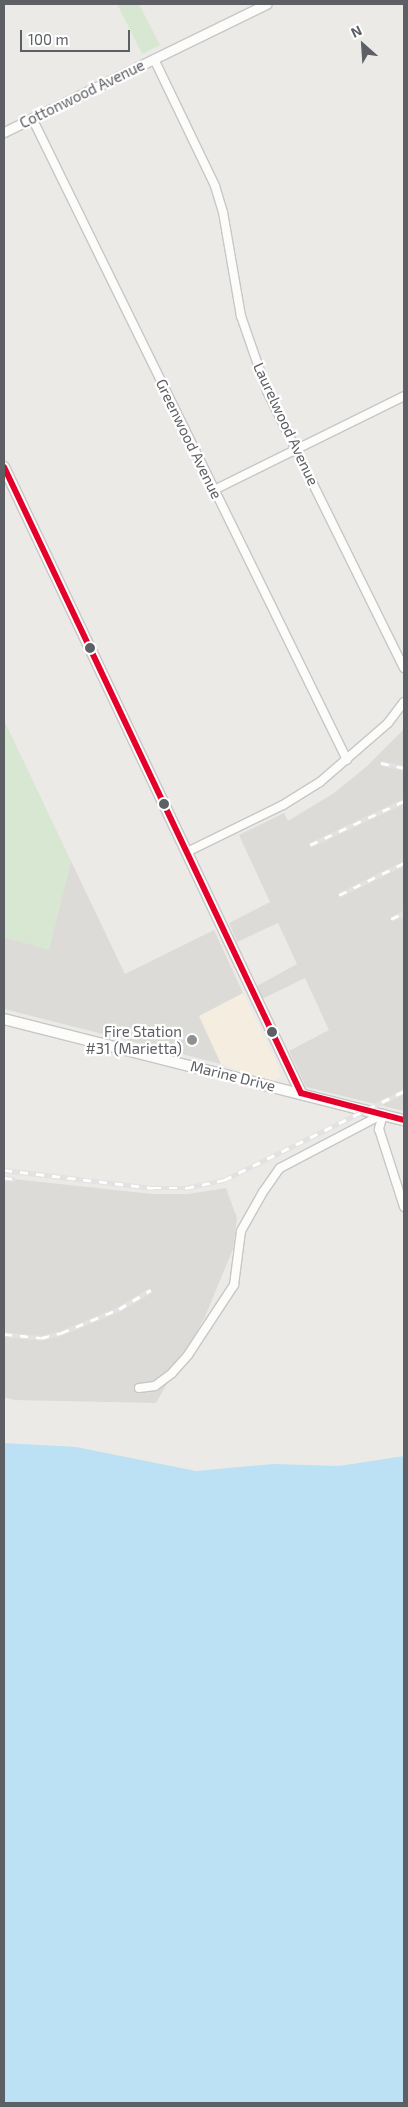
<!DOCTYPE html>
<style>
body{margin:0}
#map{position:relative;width:408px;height:2107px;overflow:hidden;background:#eceae6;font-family:"Exo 2",sans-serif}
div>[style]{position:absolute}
.commercial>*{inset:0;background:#f5eee0}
.industrial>*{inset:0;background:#dddbd7}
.green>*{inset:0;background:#d7e7d2}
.water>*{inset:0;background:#bce1f4}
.roads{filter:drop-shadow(1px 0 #c7c7c7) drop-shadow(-1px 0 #c7c7c7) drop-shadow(0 1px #c7c7c7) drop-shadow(0 -1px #c7c7c7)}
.minor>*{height:8px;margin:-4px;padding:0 4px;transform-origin:4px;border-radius:4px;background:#fcfcfb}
.tertiary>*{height:9px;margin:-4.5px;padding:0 4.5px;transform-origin:4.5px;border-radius:4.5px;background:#fcfcfb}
.secondary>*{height:10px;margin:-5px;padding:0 5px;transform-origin:5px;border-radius:5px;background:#fcfcfb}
.rail>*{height:4.5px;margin-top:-2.25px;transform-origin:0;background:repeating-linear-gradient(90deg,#fff 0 8px,#e2e2e2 0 16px);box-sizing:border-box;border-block:1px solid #e2e2e2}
.bus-1>*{height:6px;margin:-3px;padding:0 3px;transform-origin:3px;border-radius:3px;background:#e4002b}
.dots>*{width:14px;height:14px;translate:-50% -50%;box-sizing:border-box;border:2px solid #fff;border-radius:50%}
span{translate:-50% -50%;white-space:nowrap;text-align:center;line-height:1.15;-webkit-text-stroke:4.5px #fff;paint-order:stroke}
.street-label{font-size:15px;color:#5c6064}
.poi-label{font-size:15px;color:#5c6064}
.right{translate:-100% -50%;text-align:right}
.frame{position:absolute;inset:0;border:5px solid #5c6064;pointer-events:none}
.north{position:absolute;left:338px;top:20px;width:50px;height:50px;-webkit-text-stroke:4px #fff;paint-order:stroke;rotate:334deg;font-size:14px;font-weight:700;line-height:20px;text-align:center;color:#5c6064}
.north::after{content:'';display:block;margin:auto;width:18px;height:22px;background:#5c6064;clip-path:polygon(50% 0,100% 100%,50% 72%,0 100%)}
.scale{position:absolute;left:20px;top:30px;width:110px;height:22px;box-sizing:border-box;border:2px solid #5c6064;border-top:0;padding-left:6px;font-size:15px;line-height:18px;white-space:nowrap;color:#5c6064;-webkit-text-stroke:4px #fff;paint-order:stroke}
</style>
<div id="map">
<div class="commercial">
<i style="clip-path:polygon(243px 993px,278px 1065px,280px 1077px,273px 1081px,221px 1064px,199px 1016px)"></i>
</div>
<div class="industrial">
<i style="clip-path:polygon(404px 729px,404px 1111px,306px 1087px,289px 1051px,329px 1030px,305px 978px,262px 999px,257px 986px,297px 964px,278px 923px,237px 942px,229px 923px,270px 902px,239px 835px,284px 813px,288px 821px,334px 793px,366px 767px)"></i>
<i style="clip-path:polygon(71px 861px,125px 974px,214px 930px,243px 993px,199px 1016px,221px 1064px,4px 1009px,4px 937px,49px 949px)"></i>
<i style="clip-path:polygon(4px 1178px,152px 1194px,188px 1194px,226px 1188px,237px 1218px,233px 1249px,204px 1319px,156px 1403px,14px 1400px,4px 1397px)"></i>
</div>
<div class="green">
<i style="clip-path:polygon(117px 4px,139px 4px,160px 45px,142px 54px)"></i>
<i style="clip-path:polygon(4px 720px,71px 861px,49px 950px,4px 937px)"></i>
</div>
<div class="water">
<i style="clip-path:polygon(4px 1443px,76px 1447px,196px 1471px,273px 1464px,339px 1466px,404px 1456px,404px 2103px,4px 2103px)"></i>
</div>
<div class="roads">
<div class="minor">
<i style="left:154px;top:59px;width:141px;rotate:64.3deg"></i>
<i style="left:215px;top:186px;width:27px;rotate:73deg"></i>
<i style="left:223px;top:212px;width:106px;rotate:80.2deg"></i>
<i style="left:241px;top:316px;width:79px;rotate:70.9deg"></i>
<i style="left:267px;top:391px;width:309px;rotate:63.7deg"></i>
<i style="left:32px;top:118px;width:715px;rotate:63.86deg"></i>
<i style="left:214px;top:490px;width:212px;rotate:-26.3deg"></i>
<i style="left:187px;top:852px;width:107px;rotate:-26.1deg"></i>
<i style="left:283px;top:805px;width:44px;rotate:-31.9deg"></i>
<i style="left:320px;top:782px;width:90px;rotate:-40.9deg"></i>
<i style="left:388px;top:723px;width:26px;rotate:-53deg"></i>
<i style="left:383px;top:1114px;width:16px;rotate:105deg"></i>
<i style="left:379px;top:1129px;width:82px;rotate:72.2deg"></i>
<i style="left:139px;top:1388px;width:16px;rotate:-7deg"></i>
<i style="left:155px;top:1386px;width:21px;rotate:-37deg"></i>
<i style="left:172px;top:1373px;width:24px;rotate:-48deg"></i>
<i style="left:188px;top:1355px;width:84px;rotate:-56.7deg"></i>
<i style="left:234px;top:1285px;width:54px;rotate:-82.6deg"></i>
<i style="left:241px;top:1231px;width:45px;rotate:-60.6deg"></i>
<i style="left:263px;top:1192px;width:29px;rotate:-55deg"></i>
<i style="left:280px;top:1168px;width:116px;rotate:-27.7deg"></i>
</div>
<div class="tertiary">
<i style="left:4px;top:132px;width:292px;rotate:-26deg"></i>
</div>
<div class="secondary">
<i style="left:4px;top:467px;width:693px;rotate:64.62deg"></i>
<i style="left:4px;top:1019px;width:413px;rotate:14.2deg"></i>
</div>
</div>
<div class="rail">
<i style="left:381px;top:763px;width:24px;rotate:12deg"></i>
<i style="left:310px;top:845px;width:104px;rotate:-25.1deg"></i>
<i style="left:339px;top:895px;width:72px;rotate:-26.2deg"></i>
<i style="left:391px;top:919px;width:14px;rotate:-25deg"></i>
<i style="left:4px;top:1170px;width:150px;rotate:6.9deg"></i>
<i style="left:153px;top:1188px;width:33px"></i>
<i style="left:186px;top:1188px;width:39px;rotate:-12deg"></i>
<i style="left:224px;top:1180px;width:201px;rotate:-26.3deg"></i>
<i style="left:4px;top:1178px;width:11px;rotate:5deg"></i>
<i style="left:4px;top:1334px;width:37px;rotate:6deg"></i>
<i style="left:41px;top:1338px;width:21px;rotate:-14deg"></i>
<i style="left:61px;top:1333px;width:63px;rotate:-22.5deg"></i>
<i style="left:119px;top:1309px;width:37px;rotate:-31deg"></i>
</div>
<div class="bus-1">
<i style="left:4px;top:467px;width:693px;rotate:64.62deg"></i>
<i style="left:301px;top:1093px;width:106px;rotate:14.7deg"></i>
</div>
<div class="dots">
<i style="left:90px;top:648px;background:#5c6064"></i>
<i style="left:164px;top:804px;background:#5c6064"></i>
<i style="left:272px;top:1032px;background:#5c6064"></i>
<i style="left:192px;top:1040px;background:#8e9092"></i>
</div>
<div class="street-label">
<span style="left:82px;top:94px;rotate:-26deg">Cottonwood Avenue</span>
<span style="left:286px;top:424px;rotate:65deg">Laurelwood Avenue</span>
<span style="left:189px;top:439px;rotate:64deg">Greenwood Avenue</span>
<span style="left:233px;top:1076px;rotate:14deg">Marine Drive</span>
</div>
<div class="poi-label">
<span class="right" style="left:182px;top:1040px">Fire Station<br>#31 (Marietta)</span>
</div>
<div class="frame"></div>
<div class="north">N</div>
<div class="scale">100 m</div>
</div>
